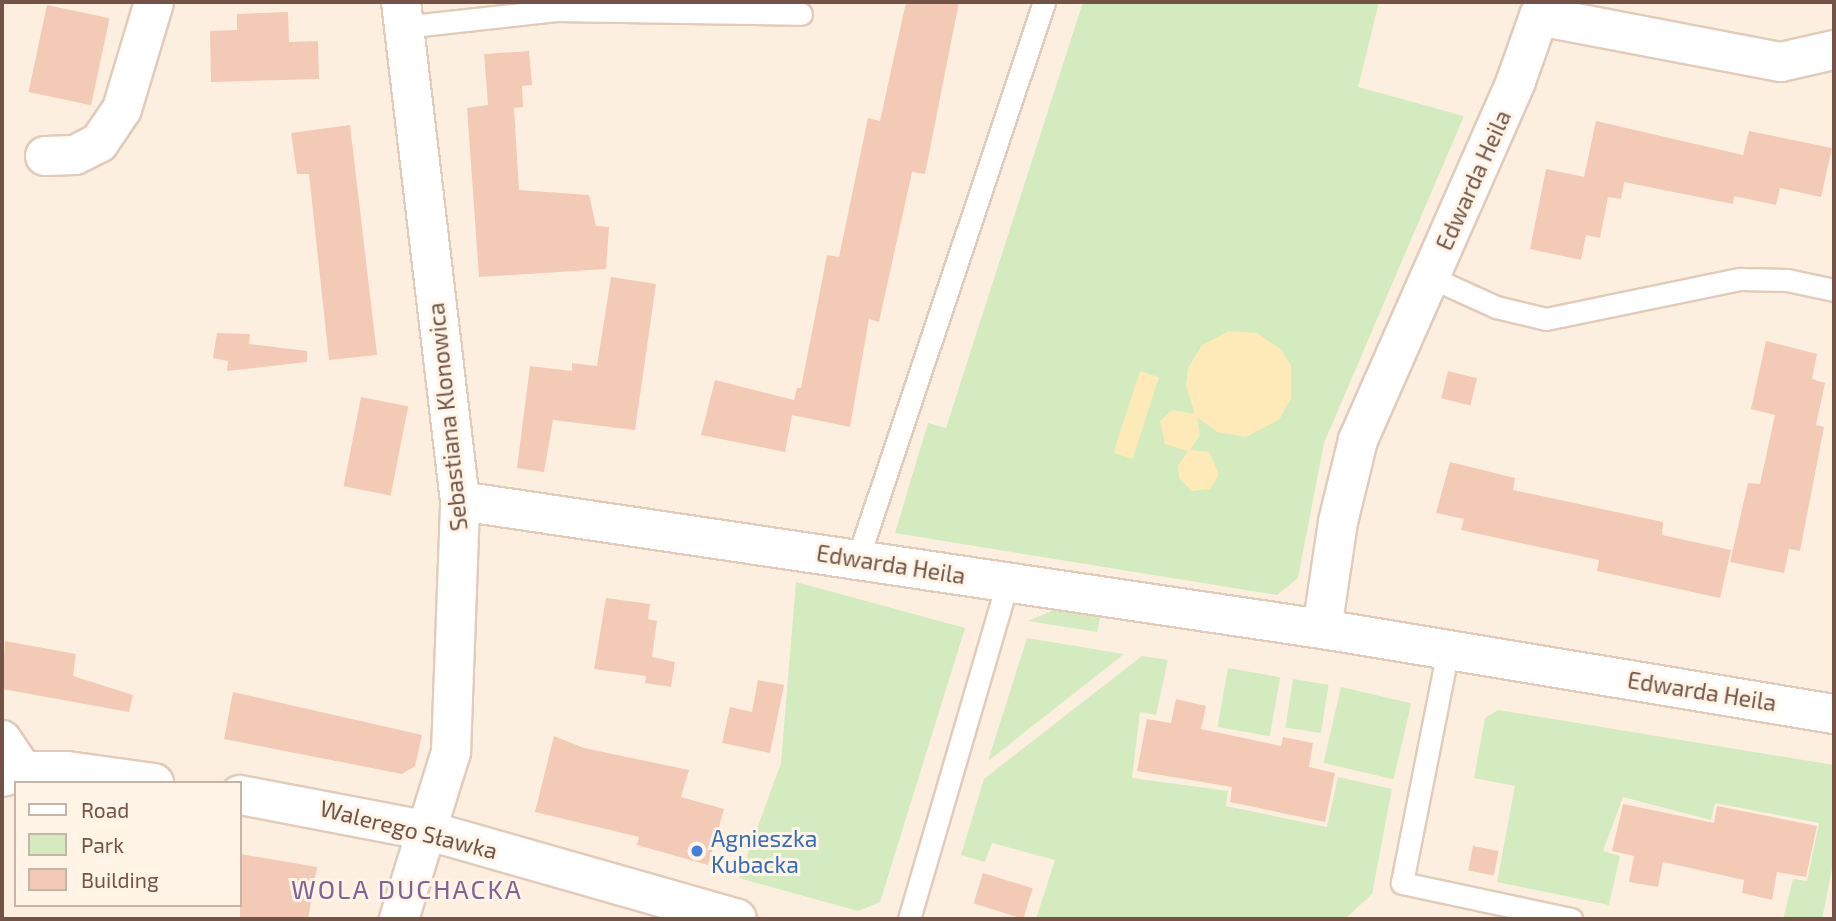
<!DOCTYPE html>
<meta charset="utf-8">
<style>
body{margin:0}
#map{position:relative;width:1836px;height:921px;overflow:hidden;background:#fdefdf;font-family:"Exo 2",sans-serif}
div>[style]{position:absolute}
.green>*{inset:0;background:#d3ebbe;transform-origin:0 0}
.sand>*{inset:0;background:#feeab8;transform-origin:0 0}
.building>*{inset:0;background:#f3cab6;transform-origin:0 0}
.roads{filter:drop-shadow(2px 0 #e1cbbb) drop-shadow(-2px 0 #e1cbbb) drop-shadow(0 2px #e1cbbb) drop-shadow(0 -2px #e1cbbb)}
.service>*{height:21px;margin:-10.5px;padding:0 10.5px;transform-origin:10.5px;border-radius:10.5px;background:#fff}
.minor>*{height:38px;margin:-19px;padding:0 19px;transform-origin:19px;border-radius:19px;background:#fff}
.tertiary>*{height:38px;margin:-19px;padding:0 19px;transform-origin:19px;border-radius:19px;background:#fff}
.dots>*{width:19px;height:19px;translate:-50% -50%;box-sizing:border-box;border:4px solid #fff4e6;border-radius:50%}
span{translate:-50% -50%;white-space:nowrap;text-align:center;line-height:1.15;-webkit-text-stroke:6px #fff4e6;paint-order:stroke}
.street-label{font-size:23px;color:#745346}
.shop-label{font-size:23px;color:#366cbe}
.left{translate:0 -50%;text-align:left}
.quarter-label{font-size:26px;color:#826198;letter-spacing:2px}
.frame{position:absolute;inset:0;border:4px solid #745346;pointer-events:none}
.legend{position:absolute;left:14px;top:781px;width:228px;height:126px;box-sizing:border-box;background:#fff4e6;border:2px solid #c7b4a6;margin:0;padding:9px 12px;list-style:none;font-size:21px;color:#745346}
.legend li{display:flex;align-items:center;gap:14px;height:35px}
.legend b{width:35px;border:2px solid #c7b4a6}
</style>
<div id="map">
<div class="green">
<i style="clip-path:polygon(1083px 2px,1379px 2px,1358px 87px,1464px 116px,1324px 443px,1298px 578px,1277px 595px,895px 533px,928px 423px,946px 428px)"></i>
<i style="clip-path:polygon(796px 582px,965px 628px,880px 902px,858px 911px,739px 878px,781px 763px)"></i>
<i style="clip-path:polygon(1059px 608px,1101px 613px,1097px 632px,1028px 621px)"></i>
<i style="clip-path:polygon(1027px 638px,1124px 654px,988px 761px)"></i>
<i style="clip-path:polygon(1142px 656px,1168px 660px,1156px 715px,1140px 712px,1132px 778px,1228px 791px,1226px 806px,1327px 827px,1338px 777px,1392px 789px,1372px 894px,1345px 919px,1036px 919px,1055px 860px,992px 843px,985px 862px,961px 855px,984px 779px)"></i>
<i style="left:1228px;top:668px;width:53px;height:60px;rotate:10deg"></i>
<i style="left:1293px;top:679px;width:36px;height:49px;rotate:9deg"></i>
<i style="left:1341px;top:687px;width:72px;height:78px;rotate:13deg"></i>
<i style="clip-path:polygon(1498px 710px,1834px 765px,1834px 859px,1822px 919px,1783px 919px,1793px 879px,1807px 881px,1819px 823px,1715px 803px,1711px 820px,1623px 797px,1603px 851px,1620px 856px,1609px 905px,1497px 882px,1515px 786px,1474px 778px,1485px 718px)"></i>
</div>
<div class="sand">
<i style="clip-path:polygon(1229px 331px,1257px 333px,1282px 350px,1291px 366px,1291px 399px,1279px 420px,1246px 437px,1217px 432px,1197px 417px,1200px 435px,1190px 450px,1209px 452px,1219px 474px,1210px 489px,1192px 491px,1179px 478px,1178px 466px,1188px 451px,1165px 444px,1160px 421px,1172px 410px,1195px 414px,1186px 385px,1188px 368px,1202px 345px)"></i>
<i style="left:1140px;top:371px;width:20px;height:86px;rotate:18deg"></i>
</div>
<div class="building">
<i style="clip-path:polygon(906px 2px,959px 2px,925px 174px,912px 172px,879px 322px,869px 319px,850px 427px,792px 415px,785px 452px,701px 435px,715px 380px,794px 400px,797px 388px,801px 388px,827px 255px,839px 257px,868px 118px,880px 121px)"></i>
<i style="left:47px;top:5px;width:64px;height:89px;rotate:12deg"></i>
<i style="clip-path:polygon(288px 12px,289px 42px,318px 41px,319px 79px,211px 82px,210px 31px,237px 30px,237px 14px)"></i>
<i style="clip-path:polygon(529px 51px,532px 85px,522px 86px,523px 107px,514px 108px,519px 190px,589px 195px,596px 226px,609px 227px,606px 269px,479px 277px,467px 108px,488px 105px,484px 54px)"></i>
<i style="clip-path:polygon(1596px 121px,1743px 155px,1749px 131px,1832px 148px,1821px 197px,1780px 188px,1776px 205px,1734px 196px,1733px 204px,1624px 182px,1621px 199px,1608px 197px,1600px 238px,1586px 235px,1581px 260px,1530px 249px,1546px 169px,1584px 177px)"></i>
<i style="clip-path:polygon(350px 125px,377px 355px,329px 360px,309px 174px,297px 174px,291px 133px)"></i>
<i style="clip-path:polygon(611px 277px,656px 284px,635px 430px,553px 420px,544px 472px,517px 468px,530px 366px,572px 371px,572px 363px,597px 366px)"></i>
<i style="clip-path:polygon(217px 333px,250px 334px,249px 344px,307px 351px,307px 362px,227px 371px,228px 361px,213px 358px)"></i>
<i style="clip-path:polygon(1766px 341px,1817px 354px,1812px 379px,1825px 383px,1816px 425px,1824px 427px,1800px 551px,1789px 549px,1784px 573px,1730px 562px,1748px 483px,1760px 484px,1775px 415px,1751px 409px)"></i>
<i style="left:1448px;top:371px;width:30px;height:28px;rotate:14deg"></i>
<i style="left:361px;top:397px;width:48px;height:91px;rotate:11deg"></i>
<i style="clip-path:polygon(1450px 462px,1515px 478px,1513px 490px,1663px 522px,1662px 535px,1731px 550px,1720px 598px,1597px 571px,1599px 560px,1461px 530px,1464px 519px,1436px 513px)"></i>
<i style="clip-path:polygon(606px 598px,650px 604px,648px 619px,657px 621px,652px 657px,675px 662px,671px 687px,645px 683px,646px 676px,594px 669px)"></i>
<i style="clip-path:polygon(5px 641px,76px 654px,73px 676px,133px 695px,129px 712px,2px 689px)"></i>
<i style="clip-path:polygon(758px 680px,784px 685px,770px 753px,722px 743px,730px 707px,752px 712px)"></i>
<i style="clip-path:polygon(233px 692px,422px 735px,415px 766px,402px 774px,224px 739px)"></i>
<i style="clip-path:polygon(1176px 699px,1206px 706px,1201px 729px,1281px 746px,1283px 737px,1313px 743px,1309px 767px,1335px 773px,1325px 822px,1230px 802px,1232px 787px,1137px 771px,1147px 719px,1171px 723px)"></i>
<i style="clip-path:polygon(554px 736px,584px 748px,689px 770px,681px 797px,724px 809px,708px 865px,637px 845px,639px 837px,535px 812px)"></i>
<i style="clip-path:polygon(1623px 804px,1714px 823px,1717px 806px,1817px 826px,1806px 877px,1777px 872px,1772px 900px,1742px 893px,1744px 880px,1663px 862px,1658px 887px,1629px 882px,1634px 856px,1612px 851px)"></i>
<i style="left:1473px;top:846px;width:26px;height:25px;rotate:11deg"></i>
<i style="clip-path:polygon(240px 854px,317px 867px,308px 919px,240px 919px)"></i>
<i style="left:983px;top:873px;width:52px;height:32px;rotate:17deg"></i>
</div>
<div class="roads">
<div class="service">
<i style="left:403px;top:27px;width:154px;rotate:-6.3deg"></i>
<i style="left:556px;top:10px;width:245px;rotate:0.9deg"></i>
<i style="left:1430px;top:277px;width:72px;rotate:24.4deg"></i>
<i style="left:1496px;top:307px;width:51px;rotate:13.5deg"></i>
<i style="left:1546px;top:319px;width:198px;rotate:-11.7deg"></i>
<i style="left:1740px;top:279px;width:47px;rotate:1.2deg"></i>
<i style="left:1787px;top:280px;width:48px;rotate:12deg"></i>
<i style="left:858px;top:558px;width:586px;rotate:-71.5deg"></i>
<i style="left:1448px;top:650px;width:237px;rotate:101.2deg"></i>
<i style="left:1402px;top:883px;width:173px;rotate:12deg"></i>
<i style="left:909px;top:919px;width:350px;rotate:-73.7deg"></i>
</div>
<div class="minor">
<i style="left:45px;top:156px;width:30px;rotate:-2deg"></i>
<i style="left:75px;top:155px;width:27px;rotate:-27deg"></i>
<i style="left:99px;top:143px;width:41px;rotate:-55.9deg"></i>
<i style="left:122px;top:109px;width:112px;rotate:-73.3deg"></i>
<i style="left:460px;top:501px;width:871px;rotate:8.45deg"></i>
<i style="left:1322px;top:629px;width:519px;rotate:9.43deg"></i>
<i style="left:1322px;top:629px;width:108px;rotate:-81.5deg"></i>
<i style="left:1338px;top:522px;width:84px;rotate:-76.3deg"></i>
<i style="left:1358px;top:440px;width:392px;rotate:-66.2deg"></i>
<i style="left:1516px;top:81px;width:69px;rotate:-70.5deg"></i>
<i style="left:1539px;top:16px;width:246px;rotate:10.8deg"></i>
<i style="left:1781px;top:62px;width:54px;rotate:-12.8deg"></i>
<i style="left:2px;top:740px;width:37px;rotate:56deg"></i>
</div>
<div class="tertiary">
<i style="left:2px;top:777px;width:22px;rotate:-16deg"></i>
<i style="left:23px;top:771px;width:44px"></i>
<i style="left:67px;top:771px;width:88px;rotate:7.9deg"></i>
<i style="left:240px;top:795px;width:192px;rotate:10.8deg"></i>
<i style="left:429px;top:831px;width:320px;rotate:15.9deg"></i>
<i style="left:399px;top:919px;width:175px;rotate:-72.7deg"></i>
<i style="left:451px;top:752px;width:251px;rotate:-87.9deg"></i>
<i style="left:460px;top:501px;width:502px;rotate:-96.74deg"></i>
</div>
</div>
<div class="dots">
<i style="left:697px;top:851px;background:#3f7fe0"></i>
</div>
<div class="street-label">
<span style="left:1473px;top:180px;rotate:-66deg">Edwarda Heila</span>
<span style="left:447px;top:417px;rotate:-96deg">Sebastiana Klonowica</span>
<span style="left:891px;top:564px;rotate:9deg">Edwarda Heila</span>
<span style="left:1702px;top:691px;rotate:9deg">Edwarda Heila</span>
<span style="left:409px;top:829px;rotate:14deg">Walerego Sławka</span>
</div>
<div class="shop-label">
<span class="left" style="left:711px;top:851px">Agnieszka<br>Kubacka</span>
</div>
<div class="quarter-label">
<span style="left:407px;top:889px">WOLA DUCHACKA</span>
</div>
<div class="frame"></div>
<ul class="legend">
<li><b style="height:9px;background:#fff"></b>Road</li>
<li><b style="height:19px;background:#d3ebbe"></b>Park</li>
<li><b style="height:19px;background:#f3cab6"></b>Building</li>
</ul>
</div>
